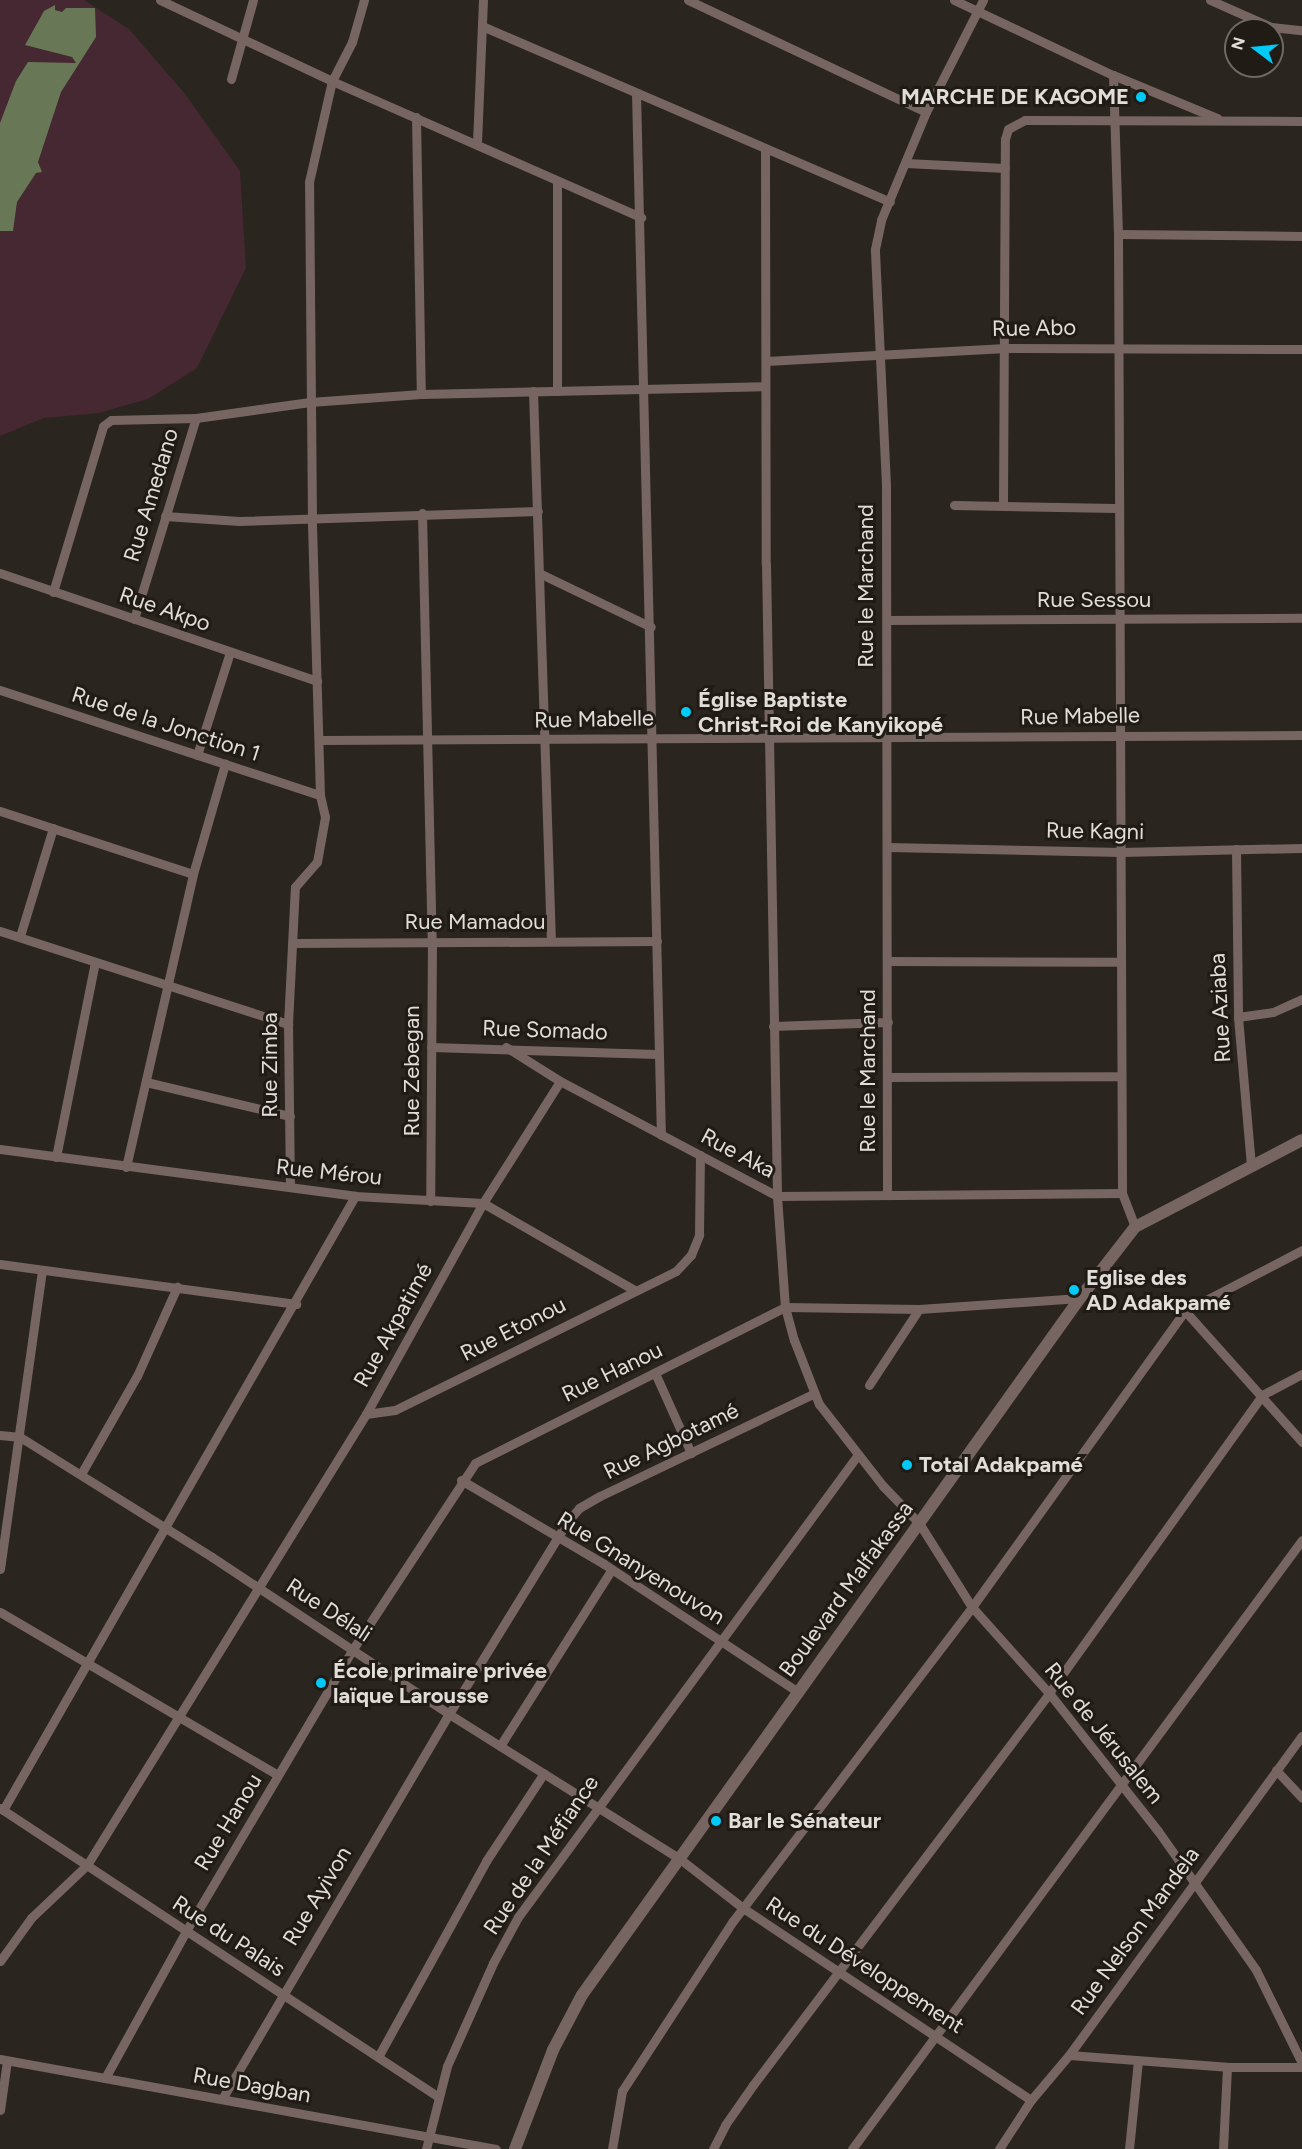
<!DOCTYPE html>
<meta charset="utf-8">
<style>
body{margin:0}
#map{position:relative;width:1302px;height:2149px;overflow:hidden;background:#2b251f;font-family:Figtree,sans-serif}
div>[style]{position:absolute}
.green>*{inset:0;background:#452831}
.water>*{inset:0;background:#687755}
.minor>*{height:9px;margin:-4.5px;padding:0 4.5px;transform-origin:4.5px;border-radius:4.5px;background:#776561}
.tertiary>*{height:12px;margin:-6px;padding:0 6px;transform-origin:6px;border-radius:6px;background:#776561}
.dots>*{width:16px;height:16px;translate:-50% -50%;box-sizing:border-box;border:3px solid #211b15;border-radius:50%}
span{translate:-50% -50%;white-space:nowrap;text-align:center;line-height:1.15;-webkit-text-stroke:6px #211b15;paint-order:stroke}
.poi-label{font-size:22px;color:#e1ddd9;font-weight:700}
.right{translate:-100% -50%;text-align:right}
.left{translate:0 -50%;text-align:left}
.street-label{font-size:22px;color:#e1ddd9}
.north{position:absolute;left:1224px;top:18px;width:60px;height:60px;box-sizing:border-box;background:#211b15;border:2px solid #6e6963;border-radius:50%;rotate:286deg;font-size:16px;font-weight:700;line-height:24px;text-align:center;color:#e1ddd9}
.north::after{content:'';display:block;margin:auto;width:21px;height:27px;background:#00cbf8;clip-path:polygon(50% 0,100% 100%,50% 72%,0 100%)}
</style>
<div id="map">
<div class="green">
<i style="clip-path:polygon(0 0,84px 0,129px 29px,185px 94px,240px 171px,246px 268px,197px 368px,148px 399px,99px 413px,44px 418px,0 436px)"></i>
</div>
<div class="water">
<i style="clip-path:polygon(55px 5px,55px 10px,62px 12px,66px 8px,95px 8px,96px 37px,61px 92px,38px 162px,42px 172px,36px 173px,17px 202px,13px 231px,0 231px,0 123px,16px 81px,28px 62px,76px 63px,72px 57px,25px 45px,44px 11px)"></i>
</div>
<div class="minor">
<i style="left:160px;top:0;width:190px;rotate:25.2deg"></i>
<i style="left:332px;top:81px;width:338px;rotate:23.8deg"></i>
<i style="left:688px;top:0;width:263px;rotate:25.2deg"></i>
<i style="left:954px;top:0;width:176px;rotate:25.3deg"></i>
<i style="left:1113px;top:75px;width:113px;rotate:22.5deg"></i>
<i style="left:1210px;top:0;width:67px;rotate:23.9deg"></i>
<i style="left:1271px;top:27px;width:31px;rotate:6deg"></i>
<i style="left:482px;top:26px;width:444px;rotate:23.3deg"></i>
<i style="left:1113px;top:75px;width:159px;rotate:88.2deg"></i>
<i style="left:1118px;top:234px;width:959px;rotate:89.76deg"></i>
<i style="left:1122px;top:1193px;width:36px;rotate:69deg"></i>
<i style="left:231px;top:79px;width:82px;rotate:-74.4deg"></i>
<i style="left:636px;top:93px;width:1042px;rotate:88.63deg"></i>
<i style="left:416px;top:117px;width:277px;rotate:89deg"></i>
<i style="left:477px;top:143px;width:143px;rotate:-87.6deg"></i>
<i style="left:765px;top:151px;width:413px;rotate:89.9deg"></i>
<i style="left:766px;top:564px;width:632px;rotate:89deg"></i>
<i style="left:777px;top:1196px;width:111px;rotate:85.9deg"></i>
<i style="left:785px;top:1307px;width:34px;rotate:75deg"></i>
<i style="left:794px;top:1340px;width:69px;rotate:68.7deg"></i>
<i style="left:819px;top:1404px;width:104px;rotate:52deg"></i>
<i style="left:883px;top:1486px;width:52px;rotate:45.8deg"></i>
<i style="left:919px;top:1523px;width:99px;rotate:57.8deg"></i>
<i style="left:972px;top:1607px;width:115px;rotate:48.2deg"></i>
<i style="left:1049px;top:1693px;width:176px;rotate:51.7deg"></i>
<i style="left:1158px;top:1831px;width:170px;rotate:54.8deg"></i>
<i style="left:1256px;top:1970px;width:104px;rotate:63.7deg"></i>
<i style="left:906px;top:163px;width:99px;rotate:2.9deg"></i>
<i style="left:557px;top:181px;width:210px;rotate:90deg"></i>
<i style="left:1118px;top:234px;width:184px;rotate:0.6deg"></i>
<i style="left:766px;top:361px;width:240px;rotate:-3.1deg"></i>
<i style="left:1006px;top:348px;width:296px;rotate:0.2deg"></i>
<i style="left:533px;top:391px;width:550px;rotate:88.13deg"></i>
<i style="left:954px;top:505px;width:162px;rotate:1.1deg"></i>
<i style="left:1003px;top:505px;width:366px;rotate:-89.7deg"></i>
<i style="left:1005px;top:139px;width:10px;rotate:-73deg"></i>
<i style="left:1008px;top:129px;width:19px;rotate:-28deg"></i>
<i style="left:1025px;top:120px;width:277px;rotate:0.2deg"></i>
<i style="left:422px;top:513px;width:429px;rotate:88.7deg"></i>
<i style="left:432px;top:942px;width:259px;rotate:90.4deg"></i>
<i style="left:165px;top:516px;width:74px;rotate:3.9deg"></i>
<i style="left:239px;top:521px;width:299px;rotate:-1.9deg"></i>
<i style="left:0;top:573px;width:335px;rotate:18.8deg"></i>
<i style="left:539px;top:573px;width:124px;rotate:25.7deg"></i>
<i style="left:53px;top:592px;width:173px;rotate:-73.2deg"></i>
<i style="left:103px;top:426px;width:10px;rotate:-37deg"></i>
<i style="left:111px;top:420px;width:85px;rotate:-1.3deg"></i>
<i style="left:196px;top:418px;width:115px;rotate:-8deg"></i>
<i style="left:310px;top:402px;width:111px;rotate:-4.1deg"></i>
<i style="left:421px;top:394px;width:344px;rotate:-1.3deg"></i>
<i style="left:134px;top:619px;width:210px;rotate:-72.9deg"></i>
<i style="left:887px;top:620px;width:415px;rotate:-0.3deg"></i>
<i style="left:0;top:690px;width:337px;rotate:18.2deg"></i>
<i style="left:319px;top:740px;width:983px;rotate:-0.29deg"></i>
<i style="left:197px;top:755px;width:108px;rotate:-72.2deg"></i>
<i style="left:0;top:811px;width:203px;rotate:18.1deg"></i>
<i style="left:888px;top:847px;width:233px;rotate:1.2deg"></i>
<i style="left:1121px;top:852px;width:181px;rotate:-1.3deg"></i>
<i style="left:1236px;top:849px;width:168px;rotate:89.3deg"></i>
<i style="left:1238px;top:1017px;width:150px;rotate:85deg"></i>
<i style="left:0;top:931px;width:303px;rotate:17.9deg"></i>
<i style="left:20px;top:936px;width:113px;rotate:-73deg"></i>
<i style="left:293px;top:943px;width:364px;rotate:-0.3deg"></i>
<i style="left:887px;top:961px;width:232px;rotate:0.2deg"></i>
<i style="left:1238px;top:1017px;width:35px;rotate:-8deg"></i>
<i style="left:1273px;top:1012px;width:32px;rotate:-24deg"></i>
<i style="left:773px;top:1026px;width:115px;rotate:-2deg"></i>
<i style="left:431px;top:1047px;width:226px;rotate:1.8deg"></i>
<i style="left:506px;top:1047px;width:64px;rotate:32.2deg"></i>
<i style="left:560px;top:1081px;width:246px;rotate:27.9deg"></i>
<i style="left:777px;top:1196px;width:345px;rotate:-0.5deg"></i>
<i style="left:889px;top:1077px;width:232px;rotate:-0.2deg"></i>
<i style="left:146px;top:1082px;width:148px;rotate:13.3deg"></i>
<i style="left:0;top:1149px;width:358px;rotate:7.5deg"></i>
<i style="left:355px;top:1196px;width:128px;rotate:3.1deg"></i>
<i style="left:483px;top:1203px;width:174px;rotate:29.9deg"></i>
<i style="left:56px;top:1157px;width:199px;rotate:-78.7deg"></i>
<i style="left:126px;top:1167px;width:301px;rotate:-77.1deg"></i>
<i style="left:193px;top:874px;width:115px;rotate:-73.8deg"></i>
<i style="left:290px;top:1187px;width:163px;rotate:-90.7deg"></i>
<i style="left:288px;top:1024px;width:137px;rotate:-87.1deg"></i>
<i style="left:295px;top:887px;width:33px;rotate:-49deg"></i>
<i style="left:317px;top:862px;width:46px;rotate:-79.9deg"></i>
<i style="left:325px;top:817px;width:23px;rotate:-103deg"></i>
<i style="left:320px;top:795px;width:276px;rotate:-91.7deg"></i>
<i style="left:312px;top:519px;width:337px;rotate:-90.5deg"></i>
<i style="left:309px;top:182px;width:104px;rotate:-77.2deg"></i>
<i style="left:332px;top:81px;width:44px;rotate:-62.9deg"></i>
<i style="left:352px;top:42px;width:44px;rotate:-74.1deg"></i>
<i style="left:887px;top:1195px;width:710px;rotate:-90.08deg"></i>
<i style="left:886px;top:485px;width:236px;rotate:-92.7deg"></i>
<i style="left:875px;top:249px;width:30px;rotate:-78deg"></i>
<i style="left:881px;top:220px;width:117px;rotate:-67.4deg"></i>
<i style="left:926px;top:112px;width:126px;rotate:-63deg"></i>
<i style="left:0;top:1264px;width:299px;rotate:7.7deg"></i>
<i style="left:1185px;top:1311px;width:176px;rotate:48.2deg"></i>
<i style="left:655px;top:1373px;width:88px;rotate:65.8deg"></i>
<i style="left:869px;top:1385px;width:91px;rotate:-56.7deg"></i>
<i style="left:366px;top:1414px;width:29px;rotate:-8deg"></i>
<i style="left:395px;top:1410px;width:313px;rotate:-26.3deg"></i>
<i style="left:676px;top:1271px;width:22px;rotate:-47deg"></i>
<i style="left:691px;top:1255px;width:22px;rotate:-68deg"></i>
<i style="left:699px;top:1235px;width:80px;rotate:-89.3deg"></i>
<i style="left:0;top:1435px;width:20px;rotate:6deg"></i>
<i style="left:20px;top:1437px;width:226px;rotate:32deg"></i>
<i style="left:212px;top:1557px;width:284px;rotate:33.5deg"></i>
<i style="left:449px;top:1714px;width:273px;rotate:32.1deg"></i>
<i style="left:680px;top:1859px;width:80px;rotate:37.9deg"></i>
<i style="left:743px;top:1908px;width:346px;rotate:33.7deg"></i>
<i style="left:81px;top:1474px;width:113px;rotate:-60.3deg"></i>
<i style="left:137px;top:1376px;width:98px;rotate:-65.8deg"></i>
<i style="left:461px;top:1480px;width:166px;rotate:30.4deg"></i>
<i style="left:604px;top:1564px;width:232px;rotate:33.4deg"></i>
<i style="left:0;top:1569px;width:302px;rotate:-82deg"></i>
<i style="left:0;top:1612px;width:322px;rotate:30.4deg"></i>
<i style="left:500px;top:1746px;width:209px;rotate:-57.7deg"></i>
<i style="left:1276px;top:1770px;width:38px;rotate:47deg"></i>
<i style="left:0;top:1808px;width:523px;rotate:33.39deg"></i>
<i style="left:3px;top:1810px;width:708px;rotate:-60.17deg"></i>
<i style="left:0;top:1961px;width:53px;rotate:-54.2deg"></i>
<i style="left:31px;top:1918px;width:77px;rotate:-43.4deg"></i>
<i style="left:87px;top:1865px;width:530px;rotate:-58.26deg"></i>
<i style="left:366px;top:1414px;width:241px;rotate:-61deg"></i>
<i style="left:483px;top:1203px;width:144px;rotate:-57.7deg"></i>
<i style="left:1069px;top:2055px;width:158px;rotate:4.3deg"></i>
<i style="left:1227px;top:2067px;width:75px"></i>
<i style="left:378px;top:2057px;width:224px;rotate:-61.1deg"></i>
<i style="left:486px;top:1861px;width:105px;rotate:-56.6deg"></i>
<i style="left:0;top:2059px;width:504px;rotate:10.28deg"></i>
<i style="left:105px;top:2078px;width:168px;rotate:-61.1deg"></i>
<i style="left:186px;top:1931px;width:328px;rotate:-59.4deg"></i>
<i style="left:353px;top:1649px;width:222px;rotate:-56.7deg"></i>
<i style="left:475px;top:1463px;width:347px;rotate:-26.7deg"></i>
<i style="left:785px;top:1307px;width:134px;rotate:0.9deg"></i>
<i style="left:919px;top:1309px;width:161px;rotate:-3.9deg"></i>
<i style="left:222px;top:2099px;width:447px;rotate:-59.5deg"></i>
<i style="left:449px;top:1714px;width:225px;rotate:-58.4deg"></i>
<i style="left:567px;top:1522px;width:18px;rotate:-49deg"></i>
<i style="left:579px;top:1508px;width:24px;rotate:-30deg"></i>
<i style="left:600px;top:1496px;width:236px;rotate:-25.6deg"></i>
<i style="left:0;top:2110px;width:49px;rotate:-81.9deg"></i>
<i style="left:426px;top:2149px;width:86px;rotate:-75.8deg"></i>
<i style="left:447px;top:2066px;width:113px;rotate:-65.9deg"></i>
<i style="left:493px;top:1963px;width:52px;rotate:-61.5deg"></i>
<i style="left:518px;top:1917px;width:572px;rotate:-53.67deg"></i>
<i style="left:612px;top:2149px;width:59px;rotate:-80.2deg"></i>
<i style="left:622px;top:2091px;width:203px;rotate:-56.9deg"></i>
<i style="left:733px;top:1921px;width:395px;rotate:-52.7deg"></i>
<i style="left:972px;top:1607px;width:365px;rotate:-54.3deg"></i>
<i style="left:1185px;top:1311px;width:132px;rotate:-27.5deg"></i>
<i style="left:713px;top:2149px;width:27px;rotate:-63deg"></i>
<i style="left:725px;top:2125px;width:49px;rotate:-55deg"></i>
<i style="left:753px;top:2085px;width:491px;rotate:-52.9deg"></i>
<i style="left:1049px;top:1693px;width:366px;rotate:-54.4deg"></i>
<i style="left:1262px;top:1395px;width:45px;rotate:-27.7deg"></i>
<i style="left:852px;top:2149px;width:757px;rotate:-53.54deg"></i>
<i style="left:999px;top:2149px;width:59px;rotate:-56.9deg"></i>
<i style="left:1031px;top:2100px;width:59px;rotate:-49.8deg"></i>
<i style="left:1069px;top:2055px;width:395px;rotate:-53.9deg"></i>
<i style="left:1129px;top:2149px;width:88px;rotate:-84.2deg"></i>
<i style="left:1223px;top:2149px;width:82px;rotate:-87.2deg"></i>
</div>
<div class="tertiary">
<i style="left:515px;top:2149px;width:106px;rotate:-69deg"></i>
<i style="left:553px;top:2050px;width:62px;rotate:-62.2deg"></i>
<i style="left:582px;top:1995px;width:857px;rotate:-54.45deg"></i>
<i style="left:1080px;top:1298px;width:90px;rotate:-52.2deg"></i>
<i style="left:1135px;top:1227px;width:188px;rotate:-27.5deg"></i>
</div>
<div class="dots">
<i style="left:1141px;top:97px;background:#00cbf8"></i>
<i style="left:686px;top:712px;background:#00cbf8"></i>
<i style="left:1074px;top:1290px;background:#00cbf8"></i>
<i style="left:907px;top:1465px;background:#00cbf8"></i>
<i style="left:321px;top:1683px;background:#00cbf8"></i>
<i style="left:716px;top:1821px;background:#00cbf8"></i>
</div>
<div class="poi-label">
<span class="right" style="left:1129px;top:97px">MARCHE DE KAGOME</span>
<span class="left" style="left:698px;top:712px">Église Baptiste<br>Christ-Roi de Kanyikopé</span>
<span class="left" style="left:1086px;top:1290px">Eglise des<br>AD Adakpamé</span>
<span class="left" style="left:919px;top:1465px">Total Adakpamé</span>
<span class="left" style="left:333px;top:1683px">École primaire privée<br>laïque Larousse</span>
<span class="left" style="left:728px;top:1821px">Bar le Sénateur</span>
</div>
<div class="street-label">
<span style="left:1034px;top:328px;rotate:-1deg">Rue Abo</span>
<span style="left:151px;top:495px;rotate:-73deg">Rue Amedano</span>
<span style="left:866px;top:586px;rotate:-90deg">Rue le Marchand</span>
<span style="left:1094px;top:600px">Rue Sessou</span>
<span style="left:165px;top:609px;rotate:19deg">Rue Akpo</span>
<span style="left:1080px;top:716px;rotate:-1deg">Rue Mabelle</span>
<span style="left:594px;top:719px;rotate:-1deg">Rue Mabelle</span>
<span style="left:166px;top:724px;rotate:18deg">Rue de la Jonction 1</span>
<span style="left:1095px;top:831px;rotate:1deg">Rue Kagni</span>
<span style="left:475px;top:922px">Rue Mamadou</span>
<span style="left:1220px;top:1008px;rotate:-93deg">Rue Aziaba</span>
<span style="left:545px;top:1030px;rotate:2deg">Rue Somado</span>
<span style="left:270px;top:1065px;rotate:-90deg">Rue Zimba</span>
<span style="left:412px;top:1071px;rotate:-90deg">Rue Zebegan</span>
<span style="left:868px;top:1071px;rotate:-90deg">Rue le Marchand</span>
<span style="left:738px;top:1153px;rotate:28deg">Rue Aka</span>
<span style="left:329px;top:1172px;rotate:6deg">Rue Mérou</span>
<span style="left:393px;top:1325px;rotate:-61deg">Rue Akpatimé</span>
<span style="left:513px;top:1329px;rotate:-27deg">Rue Etonou</span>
<span style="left:612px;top:1372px;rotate:-26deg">Rue Hanou</span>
<span style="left:671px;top:1441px;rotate:-26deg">Rue Agbotamé</span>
<span style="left:641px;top:1568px;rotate:32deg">Rue Gnanyenouvon</span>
<span style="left:846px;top:1589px;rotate:-54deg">Boulevard Malfakassa</span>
<span style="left:329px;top:1610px;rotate:33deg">Rue Délali</span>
<span style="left:1104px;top:1733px;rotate:51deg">Rue de Jérusalem</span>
<span style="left:228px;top:1822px;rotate:-59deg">Rue Hanou</span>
<span style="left:541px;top:1855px;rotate:-56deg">Rue de la Méfiance</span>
<span style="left:317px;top:1896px;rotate:-59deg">Rue Ayivon</span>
<span style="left:1135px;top:1931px;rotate:-54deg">Rue Nelson Mandela</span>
<span style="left:229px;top:1936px;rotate:33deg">Rue du Palais</span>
<span style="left:865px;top:1965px;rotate:33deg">Rue du Développement</span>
<span style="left:252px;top:2085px;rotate:10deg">Rue Dagban</span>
</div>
<div class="north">N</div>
</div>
